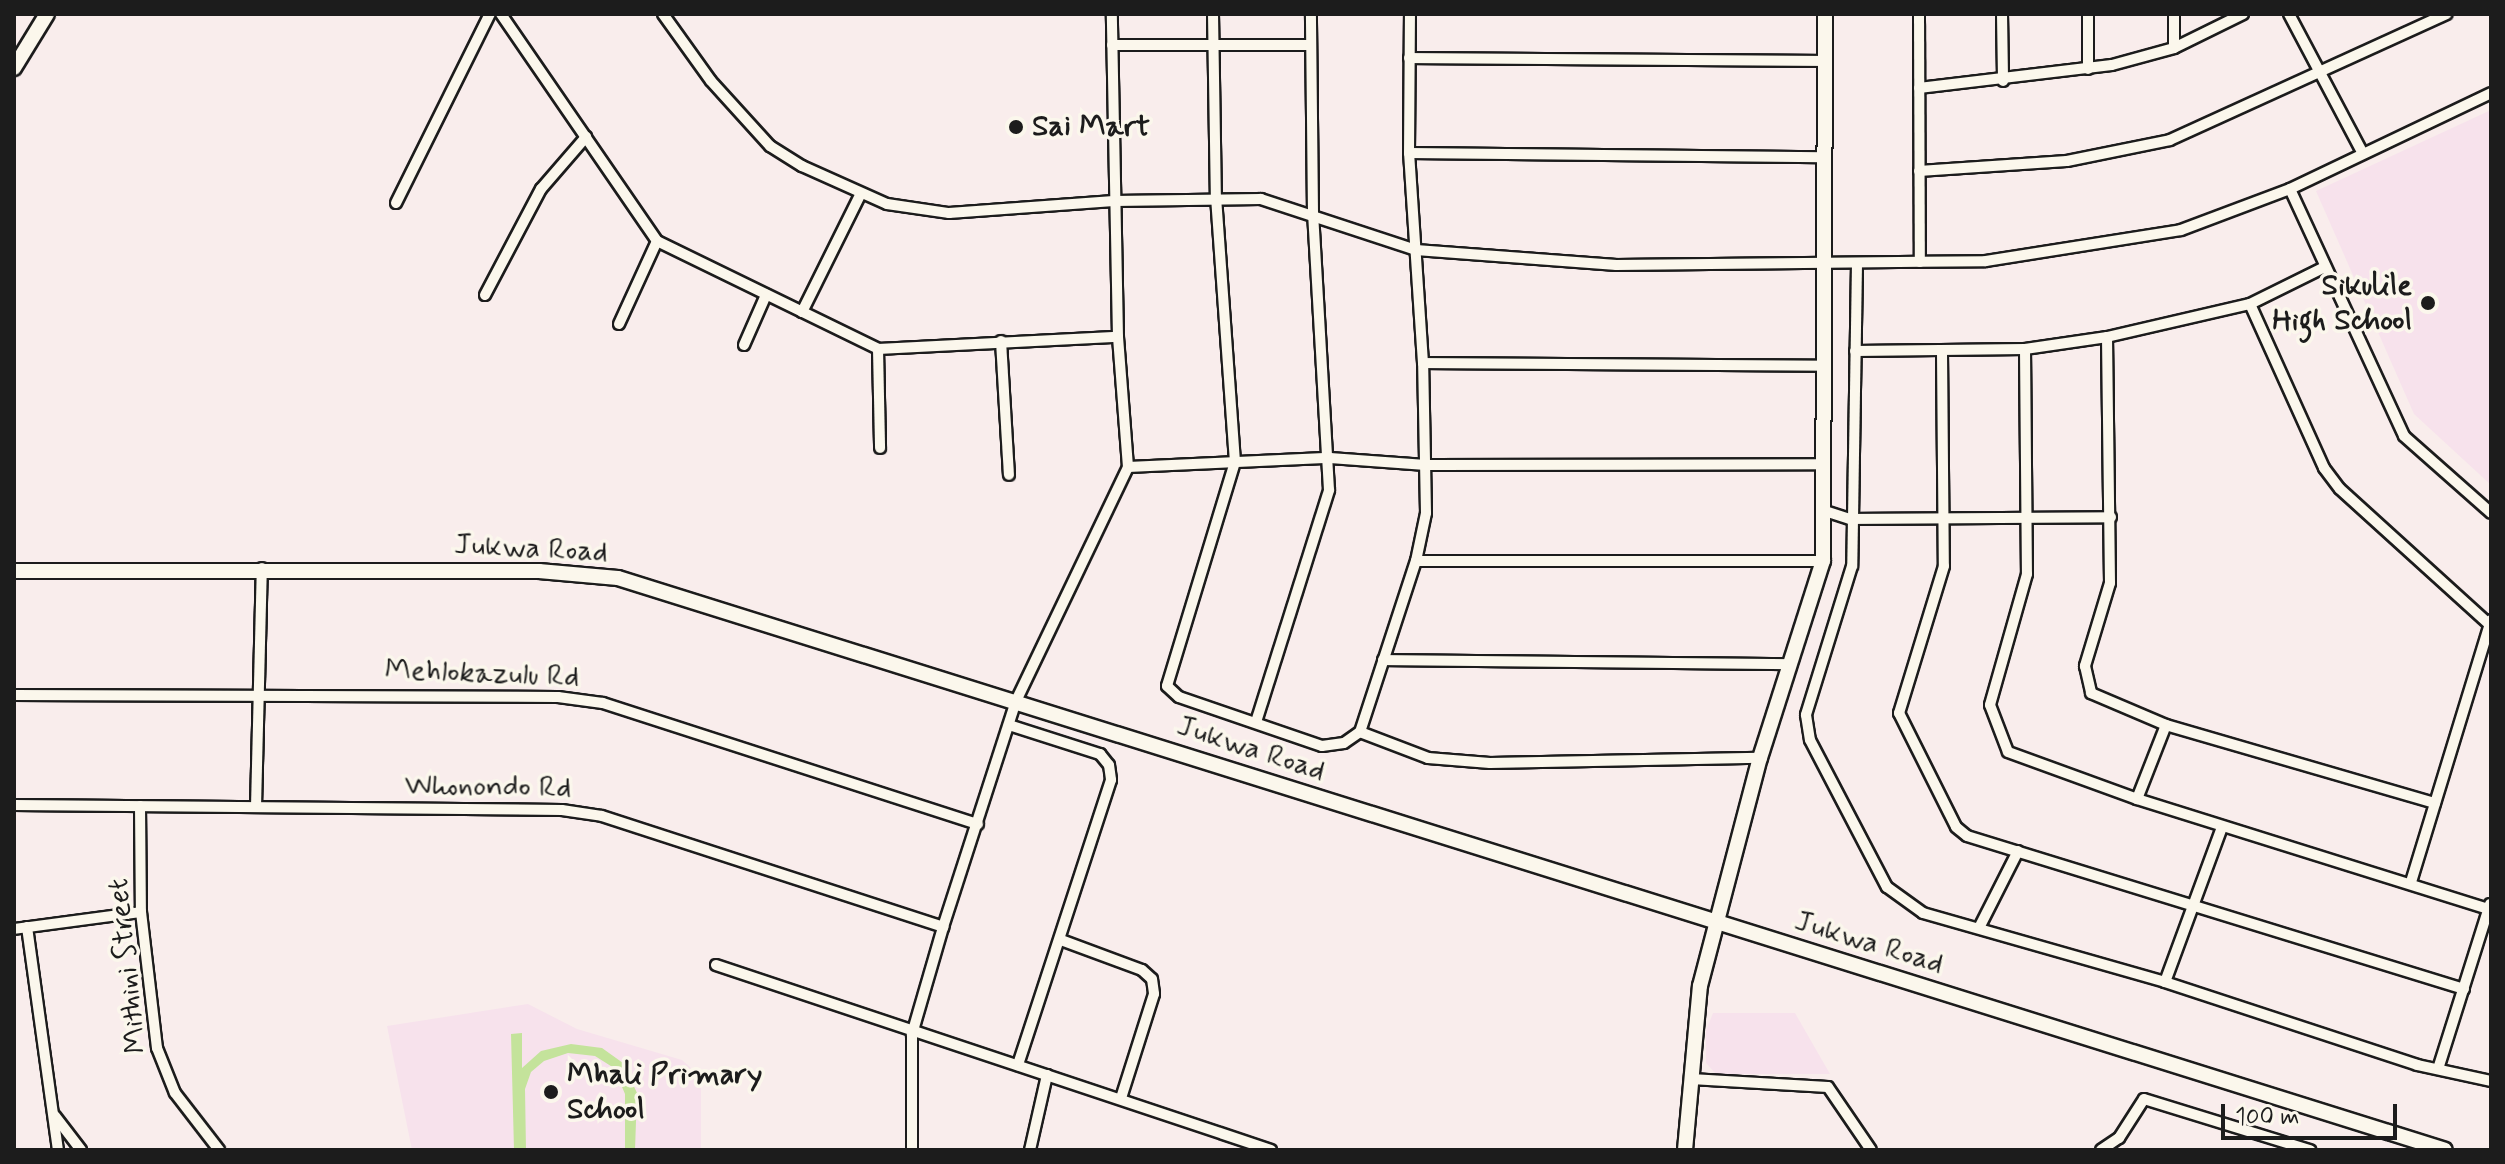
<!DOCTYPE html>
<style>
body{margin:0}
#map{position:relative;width:2505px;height:1164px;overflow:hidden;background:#f9edec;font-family:Mynerve,sans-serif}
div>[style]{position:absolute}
.built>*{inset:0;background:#f7e2ec}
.green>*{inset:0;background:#c4e39b}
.roads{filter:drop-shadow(2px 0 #1c1c1c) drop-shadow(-2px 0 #1c1c1c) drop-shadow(0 2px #1c1c1c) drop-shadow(0 -2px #1c1c1c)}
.street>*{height:10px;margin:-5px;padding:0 5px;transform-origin:5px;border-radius:5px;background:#fbf7ec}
.secondary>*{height:14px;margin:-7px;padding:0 7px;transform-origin:7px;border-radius:7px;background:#fbf7ec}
.dots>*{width:22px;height:22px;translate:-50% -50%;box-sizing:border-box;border:4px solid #fbf7ec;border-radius:50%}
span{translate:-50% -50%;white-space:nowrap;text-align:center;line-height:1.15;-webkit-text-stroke:7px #fbf7ec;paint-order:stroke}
.poi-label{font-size:30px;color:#1c1c1c;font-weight:700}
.left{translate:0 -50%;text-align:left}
.right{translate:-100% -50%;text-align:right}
.street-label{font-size:30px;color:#1c1c1c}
.frame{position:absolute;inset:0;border:16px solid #1c1c1c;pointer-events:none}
.scale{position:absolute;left:2221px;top:1104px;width:176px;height:36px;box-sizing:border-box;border:4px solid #1c1c1c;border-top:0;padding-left:10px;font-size:24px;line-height:28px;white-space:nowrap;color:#1c1c1c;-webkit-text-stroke:6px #fbf7ec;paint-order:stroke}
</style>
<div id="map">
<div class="built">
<i style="clip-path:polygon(2491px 110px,2491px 485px,2414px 414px,2316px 191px)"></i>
<i style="clip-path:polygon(528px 1004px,577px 1029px,682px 1060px,701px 1077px,701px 1150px,412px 1150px,387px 1026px)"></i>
<i style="clip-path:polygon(1713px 1013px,1795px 1013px,1830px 1074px,1716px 1074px,1706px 1063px,1706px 1031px)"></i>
</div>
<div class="green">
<i style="clip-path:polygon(522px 1033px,522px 1068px,541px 1051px,571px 1044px,602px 1048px,623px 1063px,637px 1093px,635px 1150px,625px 1150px,625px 1094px,614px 1068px,595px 1056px,568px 1053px,544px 1061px,531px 1072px,525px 1089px,526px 1150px,514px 1150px,511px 1034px)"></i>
</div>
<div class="roads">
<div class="street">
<i style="left:501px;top:14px;width:275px;rotate:55.5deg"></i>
<i style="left:657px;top:241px;width:246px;rotate:26deg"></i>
<i style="left:878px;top:349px;width:240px;rotate:-2.9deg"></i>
<i style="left:663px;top:14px;width:82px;rotate:54.4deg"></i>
<i style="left:711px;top:81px;width:88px;rotate:47.8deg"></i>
<i style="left:770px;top:146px;width:38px;rotate:32deg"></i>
<i style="left:802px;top:166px;width:93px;rotate:24.1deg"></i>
<i style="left:887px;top:204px;width:63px;rotate:8.3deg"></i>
<i style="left:949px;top:213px;width:165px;rotate:-4.2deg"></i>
<i style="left:1114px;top:201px;width:147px;rotate:-0.8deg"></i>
<i style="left:1261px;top:199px;width:163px;rotate:18.2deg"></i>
<i style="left:1416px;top:250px;width:201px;rotate:4.3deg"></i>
<i style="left:1616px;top:265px;width:370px;rotate:-0.6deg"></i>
<i style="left:1986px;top:261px;width:197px;rotate:-9deg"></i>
<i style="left:2181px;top:230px;width:116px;rotate:-20.6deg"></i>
<i style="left:2290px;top:189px;width:223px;rotate:-25.5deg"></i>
<i style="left:1213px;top:14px;width:183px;rotate:89.1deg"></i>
<i style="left:1216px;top:197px;width:266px;rotate:85.9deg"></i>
<i style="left:1235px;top:462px;width:234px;rotate:106.9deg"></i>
<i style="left:1167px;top:686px;width:16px;rotate:43deg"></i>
<i style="left:1179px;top:697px;width:151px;rotate:18.9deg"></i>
<i style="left:1322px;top:746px;width:22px;rotate:-8deg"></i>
<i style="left:1344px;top:743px;width:19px;rotate:-35deg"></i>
<i style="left:1360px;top:732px;width:180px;rotate:-71.9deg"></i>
<i style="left:1416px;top:561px;width:49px;rotate:-78.2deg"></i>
<i style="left:1426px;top:513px;width:150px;rotate:-91.1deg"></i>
<i style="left:1423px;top:363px;width:210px;rotate:-93.8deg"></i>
<i style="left:1409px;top:153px;width:139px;rotate:-89.6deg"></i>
<i style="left:1919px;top:14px;width:248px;rotate:89.8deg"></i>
<i style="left:2002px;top:14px;width:67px;rotate:89.1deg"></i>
<i style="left:2088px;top:14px;width:55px;rotate:90deg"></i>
<i style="left:2174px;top:14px;width:34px;rotate:90deg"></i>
<i style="left:2289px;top:14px;width:156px;rotate:62.1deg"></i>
<i style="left:1112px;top:45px;width:199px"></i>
<i style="left:1409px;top:58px;width:415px;rotate:0.4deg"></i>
<i style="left:1919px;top:88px;width:194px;rotate:-6.8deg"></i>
<i style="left:2112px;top:65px;width:64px;rotate:-15.3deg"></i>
<i style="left:2174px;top:48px;width:77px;rotate:-26.2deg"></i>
<i style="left:1409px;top:153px;width:414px;rotate:0.6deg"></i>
<i style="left:1919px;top:171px;width:148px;rotate:-3.9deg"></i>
<i style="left:2067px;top:161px;width:105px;rotate:-11.5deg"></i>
<i style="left:2170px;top:140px;width:304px;rotate:-24.5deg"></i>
<i style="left:2290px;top:189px;width:272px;rotate:65.2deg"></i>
<i style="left:2404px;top:436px;width:116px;rotate:41.5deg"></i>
<i style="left:396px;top:203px;width:211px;rotate:-63.6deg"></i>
<i style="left:1857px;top:264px;width:302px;rotate:90.9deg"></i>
<i style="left:1852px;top:566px;width:156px;rotate:107.2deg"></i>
<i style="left:1806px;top:715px;width:25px;rotate:81deg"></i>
<i style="left:1810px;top:740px;width:166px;rotate:62.4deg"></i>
<i style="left:1887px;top:887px;width:44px;rotate:35.8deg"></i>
<i style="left:1923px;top:913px;width:252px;rotate:15.9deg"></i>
<i style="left:2165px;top:982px;width:265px;rotate:18.2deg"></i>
<i style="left:2417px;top:1065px;width:76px;rotate:12.2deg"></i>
<i style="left:485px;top:295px;width:120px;rotate:-62.2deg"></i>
<i style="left:541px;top:189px;width:69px;rotate:-49.1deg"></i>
<i style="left:2250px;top:304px;width:180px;rotate:65.7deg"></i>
<i style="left:2324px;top:468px;width:26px;rotate:53deg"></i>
<i style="left:2340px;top:489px;width:200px;rotate:42.2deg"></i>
<i style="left:802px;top:312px;width:131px;rotate:-63.6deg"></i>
<i style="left:619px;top:324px;width:91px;rotate:-65.4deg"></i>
<i style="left:2107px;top:337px;width:246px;rotate:89.3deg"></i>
<i style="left:2110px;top:583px;width:87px;rotate:106.8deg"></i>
<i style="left:2085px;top:666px;width:28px;rotate:77deg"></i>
<i style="left:2091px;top:693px;width:82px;rotate:23.1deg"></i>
<i style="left:2166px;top:725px;width:280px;rotate:16.2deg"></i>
<i style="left:1001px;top:341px;width:134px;rotate:86.6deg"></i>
<i style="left:744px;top:345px;width:55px;rotate:-66.3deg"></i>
<i style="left:878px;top:349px;width:99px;rotate:88.8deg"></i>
<i style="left:2025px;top:349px;width:225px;rotate:89.5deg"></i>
<i style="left:2027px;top:574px;width:136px;rotate:105.8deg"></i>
<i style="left:1990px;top:705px;width:50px;rotate:69deg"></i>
<i style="left:2008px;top:752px;width:137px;rotate:20deg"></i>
<i style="left:2137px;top:799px;width:369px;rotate:17.4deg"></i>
<i style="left:1855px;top:351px;width:170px;rotate:-0.7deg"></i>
<i style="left:2025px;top:349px;width:83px;rotate:-8.3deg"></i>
<i style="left:2107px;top:337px;width:147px;rotate:-13deg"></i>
<i style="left:2250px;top:304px;width:84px;rotate:-26.3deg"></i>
<i style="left:1942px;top:353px;width:213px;rotate:89.5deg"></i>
<i style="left:1944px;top:566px;width:154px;rotate:107deg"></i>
<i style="left:1899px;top:713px;width:127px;rotate:63.4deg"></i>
<i style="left:1956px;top:827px;width:14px;rotate:39deg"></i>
<i style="left:1967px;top:836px;width:520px;rotate:17.11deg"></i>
<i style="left:1423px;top:363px;width:401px;rotate:0.4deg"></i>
<i style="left:1128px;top:467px;width:202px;rotate:-2.6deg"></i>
<i style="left:1330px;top:458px;width:96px;rotate:4.2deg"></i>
<i style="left:1426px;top:465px;width:398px;rotate:-0.1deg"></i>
<i style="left:1825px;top:511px;width:26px;rotate:18deg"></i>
<i style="left:1850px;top:519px;width:261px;rotate:-0.4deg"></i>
<i style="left:1416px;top:561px;width:407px"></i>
<i style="left:1383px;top:660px;width:408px;rotate:0.6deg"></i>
<i style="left:14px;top:695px;width:544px;rotate:0.21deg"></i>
<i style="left:558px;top:697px;width:45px;rotate:7.6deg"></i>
<i style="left:603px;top:703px;width:394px;rotate:17.9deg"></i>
<i style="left:1256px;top:722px;width:243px;rotate:-72.5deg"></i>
<i style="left:1329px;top:490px;width:277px;rotate:-93.3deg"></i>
<i style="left:1313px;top:213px;width:199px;rotate:-90.6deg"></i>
<i style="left:1009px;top:725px;width:96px;rotate:17.7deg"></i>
<i style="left:1100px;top:754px;width:14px;rotate:51deg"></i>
<i style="left:1109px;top:765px;width:15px;rotate:82deg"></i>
<i style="left:1111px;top:780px;width:300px;rotate:108.1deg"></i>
<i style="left:1360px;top:732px;width:73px;rotate:20.9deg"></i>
<i style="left:1428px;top:758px;width:62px;rotate:4.6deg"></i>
<i style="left:1490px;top:763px;width:270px;rotate:-1.1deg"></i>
<i style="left:2137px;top:799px;width:79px;rotate:-68.6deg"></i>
<i style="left:14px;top:805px;width:548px;rotate:0.52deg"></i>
<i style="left:562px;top:810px;width:40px;rotate:8.5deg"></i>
<i style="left:602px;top:816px;width:359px;rotate:18deg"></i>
<i style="left:140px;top:806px;width:106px;rotate:89.5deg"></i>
<i style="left:141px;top:912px;width:137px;rotate:83.3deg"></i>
<i style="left:157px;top:1048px;width:48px;rotate:68.2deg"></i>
<i style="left:175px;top:1093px;width:72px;rotate:52.3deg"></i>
<i style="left:256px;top:807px;width:239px;rotate:-88.6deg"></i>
<i style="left:2411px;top:882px;width:274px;rotate:-73deg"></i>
<i style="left:1980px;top:926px;width:84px;rotate:-63.1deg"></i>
<i style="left:27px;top:927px;width:225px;rotate:82.1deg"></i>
<i style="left:14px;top:929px;width:128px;rotate:-7.6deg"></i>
<i style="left:1061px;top:940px;width:86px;rotate:20.3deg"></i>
<i style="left:1142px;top:970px;width:13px;rotate:42deg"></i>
<i style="left:1152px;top:979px;width:15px;rotate:82deg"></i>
<i style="left:1154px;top:994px;width:109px;rotate:107.6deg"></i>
<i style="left:716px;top:965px;width:585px;rotate:18.43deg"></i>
<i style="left:2165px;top:982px;width:165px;rotate:-69.8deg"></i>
<i style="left:2438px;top:1069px;width:173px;rotate:-72.5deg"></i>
<i style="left:1691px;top:1079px;width:137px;rotate:3.3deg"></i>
<i style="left:1828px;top:1087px;width:76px;rotate:55.7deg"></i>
<i style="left:55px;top:1116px;width:43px;rotate:52.6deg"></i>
<i style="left:912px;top:1150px;width:116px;rotate:-90deg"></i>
<i style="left:912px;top:1034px;width:111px;rotate:-73.8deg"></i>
<i style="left:943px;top:927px;width:237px;rotate:-72.1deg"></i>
<i style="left:1016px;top:701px;width:259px;rotate:-64.4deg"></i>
<i style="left:1128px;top:467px;width:130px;rotate:-94.4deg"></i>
<i style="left:1118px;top:337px;width:323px;rotate:-91.1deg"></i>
<i style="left:1030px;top:1150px;width:77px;rotate:-77.2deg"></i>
<i style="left:2101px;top:1150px;width:22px;rotate:-34deg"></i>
<i style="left:2119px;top:1138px;width:46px;rotate:-57.3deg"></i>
<i style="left:2144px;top:1099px;width:174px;rotate:17.1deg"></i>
</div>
<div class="secondary">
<i style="left:14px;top:68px;width:63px;rotate:-58.6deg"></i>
<i style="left:14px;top:571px;width:525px"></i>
<i style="left:539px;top:571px;width:79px;rotate:5.1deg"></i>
<i style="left:618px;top:578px;width:1914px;rotate:17.38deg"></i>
<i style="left:1685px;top:1150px;width:165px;rotate:-84.8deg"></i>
<i style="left:1700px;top:986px;width:236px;rotate:-75.3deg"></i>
<i style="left:1760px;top:758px;width:207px;rotate:-72.3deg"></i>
<i style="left:1823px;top:561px;width:547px;rotate:-89.79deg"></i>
</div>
</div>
<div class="dots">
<i style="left:1016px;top:127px;background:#1c1c1c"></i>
<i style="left:2428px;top:303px;background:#1c1c1c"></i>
<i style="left:551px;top:1092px;background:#1c1c1c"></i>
</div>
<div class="poi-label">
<span class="left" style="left:1032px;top:127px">Sai Mart</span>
<span class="right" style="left:2412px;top:303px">Sikulile<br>High School</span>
<span class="left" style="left:567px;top:1092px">Mhali Primary<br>School</span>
</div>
<div class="street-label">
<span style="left:531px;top:549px;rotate:3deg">Jukwa Road</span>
<span style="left:482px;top:674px;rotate:2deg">Mehlokazulu Rd</span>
<span style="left:1251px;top:749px;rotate:18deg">Jukwa Road</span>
<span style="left:488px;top:787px;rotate:1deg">Whonondo Rd</span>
<span style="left:1869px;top:943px;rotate:17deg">Jukwa Road</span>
<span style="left:128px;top:966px;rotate:-96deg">Mithini Street</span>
</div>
<div class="frame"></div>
<div class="scale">100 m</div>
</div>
